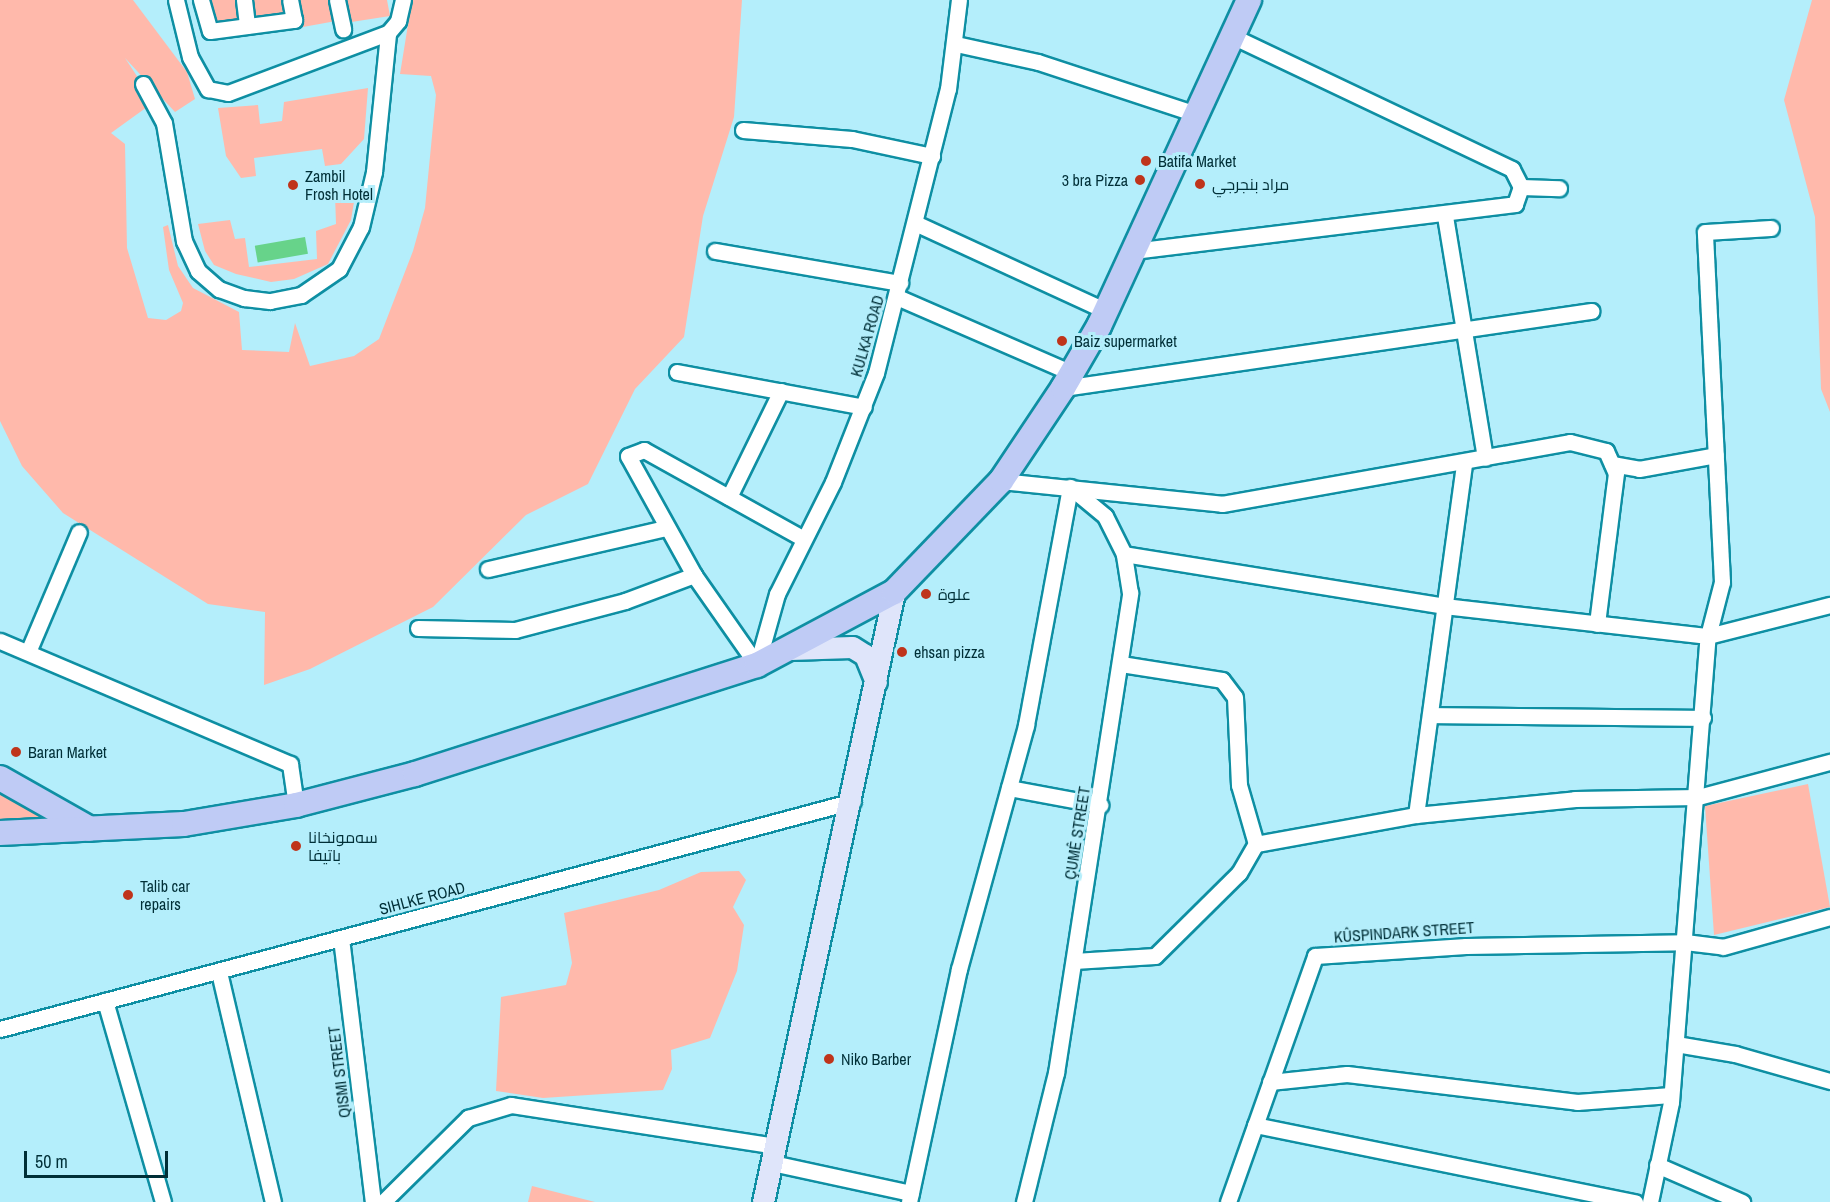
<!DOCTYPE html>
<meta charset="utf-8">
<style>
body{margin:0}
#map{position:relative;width:1830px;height:1202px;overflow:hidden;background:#b4eefb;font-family:"Archivo Narrow",Cairo,sans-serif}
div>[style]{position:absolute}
.green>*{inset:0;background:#ffb9ab}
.water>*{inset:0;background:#67d38a;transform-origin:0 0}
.roads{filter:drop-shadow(2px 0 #0e8fa3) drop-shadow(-2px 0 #0e8fa3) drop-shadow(0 2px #0e8fa3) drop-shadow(0 -2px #0e8fa3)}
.minor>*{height:15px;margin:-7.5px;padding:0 7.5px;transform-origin:7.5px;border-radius:7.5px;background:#fff}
.secondary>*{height:21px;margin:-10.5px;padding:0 10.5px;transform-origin:10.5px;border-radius:10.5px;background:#dfe5fa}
.primary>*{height:24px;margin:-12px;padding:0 12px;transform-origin:12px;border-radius:12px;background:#bfcbf5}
.dots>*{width:16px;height:16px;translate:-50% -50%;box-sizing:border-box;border:3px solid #b4eefb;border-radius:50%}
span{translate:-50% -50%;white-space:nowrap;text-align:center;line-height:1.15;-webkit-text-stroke:6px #b4eefb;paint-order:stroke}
.poi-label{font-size:16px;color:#002f37}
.left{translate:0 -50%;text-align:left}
.right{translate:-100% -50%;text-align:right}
.street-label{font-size:16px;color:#002f37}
.scale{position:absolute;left:24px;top:1151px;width:144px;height:27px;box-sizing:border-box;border:3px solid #002f37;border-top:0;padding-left:8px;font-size:18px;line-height:21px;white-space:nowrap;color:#002f37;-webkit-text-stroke:4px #b4eefb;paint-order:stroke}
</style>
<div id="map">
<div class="green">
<i style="clip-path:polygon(0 0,133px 0,187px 72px,195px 99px,175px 112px,125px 58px,154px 102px,111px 133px,125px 144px,127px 248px,148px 318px,166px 320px,181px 311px,183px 303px,169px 270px,163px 227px,168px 225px,178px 266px,193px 288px,239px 312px,242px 350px,289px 352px,295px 323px,310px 366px,354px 356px,379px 339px,413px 251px,425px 208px,436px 95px,431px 76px,400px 74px,412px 0,742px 0,734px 117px,703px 216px,684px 337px,635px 389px,588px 484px,526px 515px,433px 607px,310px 669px,264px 685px,265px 612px,208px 604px,63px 513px,22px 466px,0 421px)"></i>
<i style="clip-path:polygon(206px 0,236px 0,241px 22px,215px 24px)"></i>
<i style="clip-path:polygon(253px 0,285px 0,286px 9px,284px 15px,255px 18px)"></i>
<i style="clip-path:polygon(298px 0,332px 0,336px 21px,303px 27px)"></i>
<i style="clip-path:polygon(344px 0,387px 0,390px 16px,345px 23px)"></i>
<i style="clip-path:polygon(1812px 0,1830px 0,1830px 412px,1821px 389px,1815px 217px,1784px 100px)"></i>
<i style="clip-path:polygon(368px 88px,364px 139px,341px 164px,325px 166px,322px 149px,254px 158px,256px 176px,241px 178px,226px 156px,218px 108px,258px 105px,260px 124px,282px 121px,284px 102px)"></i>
<i style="clip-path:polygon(356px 190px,351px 220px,328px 264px,294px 279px,271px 282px,236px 274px,214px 265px,205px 251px,198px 224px,230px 220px,235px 239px,245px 238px,249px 267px,317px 259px,316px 231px,336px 224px,335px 194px)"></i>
<i style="clip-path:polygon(1808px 784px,1830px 907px,1714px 935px,1705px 806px)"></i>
<i style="clip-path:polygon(0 791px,54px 824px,0 826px)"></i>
<i style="clip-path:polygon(739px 871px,746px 880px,733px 907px,744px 925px,737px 971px,710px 1038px,671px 1050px,672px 1069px,663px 1090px,543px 1098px,496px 1091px,501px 997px,566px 985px,572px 963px,564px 913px,659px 890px,701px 872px)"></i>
<i style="clip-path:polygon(532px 1186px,595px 1202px,528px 1202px)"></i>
</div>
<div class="water">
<i style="left:305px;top:237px;width:17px;height:51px;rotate:80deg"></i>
</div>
<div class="roads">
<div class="minor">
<i style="left:176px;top:0;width:59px;rotate:76.2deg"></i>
<i style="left:190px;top:57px;width:37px;rotate:61deg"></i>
<i style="left:208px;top:89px;width:20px;rotate:11deg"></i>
<i style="left:228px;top:93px;width:171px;rotate:-20.6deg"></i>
<i style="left:201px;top:0;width:32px;rotate:74deg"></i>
<i style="left:210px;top:31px;width:85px;rotate:-7.5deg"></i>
<i style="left:294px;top:20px;width:20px;rotate:-101deg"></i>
<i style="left:244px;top:0;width:26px;rotate:83deg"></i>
<i style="left:337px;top:0;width:30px;rotate:78deg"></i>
<i style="left:956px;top:44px;width:84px;rotate:12.4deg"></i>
<i style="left:1038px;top:62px;width:166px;rotate:18.2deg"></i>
<i style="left:143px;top:84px;width:44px;rotate:61.7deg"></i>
<i style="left:164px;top:123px;width:120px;rotate:80.4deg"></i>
<i style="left:184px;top:241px;width:33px;rotate:65deg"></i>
<i style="left:198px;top:271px;width:28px;rotate:41deg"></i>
<i style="left:219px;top:289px;width:27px;rotate:20deg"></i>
<i style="left:244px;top:298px;width:26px;rotate:7deg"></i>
<i style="left:270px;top:301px;width:32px;rotate:-11deg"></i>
<i style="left:301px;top:295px;width:46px;rotate:-34.4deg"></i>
<i style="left:339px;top:269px;width:47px;rotate:-62.4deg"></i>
<i style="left:361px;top:227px;width:57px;rotate:-76.7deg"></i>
<i style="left:374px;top:172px;width:140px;rotate:-84.2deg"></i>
<i style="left:388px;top:33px;width:16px;rotate:-50deg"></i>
<i style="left:398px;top:21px;width:22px;rotate:-77deg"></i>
<i style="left:743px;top:130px;width:109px;rotate:4.7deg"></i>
<i style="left:852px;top:139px;width:82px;rotate:12deg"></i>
<i style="left:1521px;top:187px;width:38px;rotate:2deg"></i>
<i style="left:1445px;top:216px;width:245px;rotate:80.6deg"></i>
<i style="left:915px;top:223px;width:210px;rotate:24.7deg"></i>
<i style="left:715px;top:251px;width:188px;rotate:9.8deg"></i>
<i style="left:1133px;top:251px;width:385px;rotate:-7deg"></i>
<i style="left:1515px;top:204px;width:18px;rotate:-71deg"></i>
<i style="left:1521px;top:187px;width:20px;rotate:-117deg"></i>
<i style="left:1512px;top:169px;width:310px;rotate:-154.6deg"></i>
<i style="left:897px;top:297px;width:191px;rotate:23.5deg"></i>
<i style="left:677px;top:372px;width:190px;rotate:10.6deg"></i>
<i style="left:1063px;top:388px;width:534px;rotate:-8.3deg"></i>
<i style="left:1612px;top:464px;width:27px;rotate:10deg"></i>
<i style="left:1639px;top:469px;width:78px;rotate:-10.3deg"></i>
<i style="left:1001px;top:481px;width:222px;rotate:5.9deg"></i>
<i style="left:1222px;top:504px;width:353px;rotate:-10.1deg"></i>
<i style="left:1570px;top:442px;width:37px;rotate:14deg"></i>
<i style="left:1606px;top:451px;width:24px;rotate:66deg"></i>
<i style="left:1616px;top:473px;width:152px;rotate:97.2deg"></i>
<i style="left:729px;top:497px;width:118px;rotate:-63.9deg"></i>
<i style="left:1124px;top:554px;width:324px;rotate:9.2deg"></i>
<i style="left:1444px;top:606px;width:266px;rotate:6.5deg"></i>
<i style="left:1708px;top:636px;width:126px;rotate:-14.3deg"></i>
<i style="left:488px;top:569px;width:183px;rotate:-13deg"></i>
<i style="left:418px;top:628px;width:97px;rotate:1.2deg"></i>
<i style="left:515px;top:630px;width:114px;rotate:-14.8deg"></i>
<i style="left:625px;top:601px;width:74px;rotate:-20.6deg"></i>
<i style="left:0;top:641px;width:315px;rotate:23deg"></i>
<i style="left:290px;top:764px;width:41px;rotate:81.7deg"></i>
<i style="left:28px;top:652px;width:130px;rotate:-67deg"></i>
<i style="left:1121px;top:664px;width:102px;rotate:9deg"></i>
<i style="left:1222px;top:680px;width:21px;rotate:53deg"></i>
<i style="left:1235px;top:697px;width:88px;rotate:87.4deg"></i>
<i style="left:1239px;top:785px;width:61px;rotate:73.9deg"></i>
<i style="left:757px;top:665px;width:74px;rotate:-74.3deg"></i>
<i style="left:777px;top:594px;width:125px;rotate:-63.4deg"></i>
<i style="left:833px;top:482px;width:117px;rotate:-68.5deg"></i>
<i style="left:876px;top:373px;width:293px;rotate:-75.8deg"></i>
<i style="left:948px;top:89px;width:90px;rotate:-83deg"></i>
<i style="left:757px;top:665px;width:110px;rotate:-125deg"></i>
<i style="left:694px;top:575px;width:136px;rotate:-119deg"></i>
<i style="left:628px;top:456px;width:17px;rotate:-21deg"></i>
<i style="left:644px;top:450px;width:181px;rotate:29.1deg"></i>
<i style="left:1430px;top:715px;width:273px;rotate:0.6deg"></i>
<i style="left:1009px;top:788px;width:93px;rotate:10.6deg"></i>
<i style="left:1416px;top:815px;width:355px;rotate:-82.2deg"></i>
<i style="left:341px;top:938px;width:266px;rotate:83.1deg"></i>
<i style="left:1074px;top:961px;width:81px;rotate:-3.5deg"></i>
<i style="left:1155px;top:956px;width:118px;rotate:-44.7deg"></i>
<i style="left:1239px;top:873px;width:34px;rotate:-60deg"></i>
<i style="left:1256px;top:844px;width:163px;rotate:-10.3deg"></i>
<i style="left:1416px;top:815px;width:160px;rotate:-5.7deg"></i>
<i style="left:1575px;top:799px;width:123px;rotate:-0.9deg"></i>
<i style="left:1698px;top:797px;width:137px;rotate:-14.9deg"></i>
<i style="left:219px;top:972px;width:236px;rotate:76.8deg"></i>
<i style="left:105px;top:1001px;width:209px;rotate:73.9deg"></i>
<i style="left:0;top:1029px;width:883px;rotate:-14.96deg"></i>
<i style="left:1676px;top:1044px;width:60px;rotate:9.6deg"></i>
<i style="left:1735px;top:1054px;width:99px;rotate:15.9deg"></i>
<i style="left:1270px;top:1082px;width:77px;rotate:-5.9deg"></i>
<i style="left:1347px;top:1074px;width:232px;rotate:6.9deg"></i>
<i style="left:1577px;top:1102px;width:94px;rotate:-4.3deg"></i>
<i style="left:1255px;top:1125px;width:388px;rotate:11.5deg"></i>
<i style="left:772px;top:1163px;width:142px;rotate:12.2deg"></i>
<i style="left:1657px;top:1165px;width:93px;rotate:23.5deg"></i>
<i style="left:383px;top:1202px;width:120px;rotate:-44.7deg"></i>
<i style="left:468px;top:1118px;width:45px;rotate:-16.8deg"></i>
<i style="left:511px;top:1105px;width:268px;rotate:8.8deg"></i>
<i style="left:909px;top:1202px;width:238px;rotate:-77.9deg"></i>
<i style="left:959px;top:969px;width:253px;rotate:-74.6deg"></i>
<i style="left:1026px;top:725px;width:242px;rotate:-79.5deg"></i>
<i style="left:1024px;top:1202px;width:133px;rotate:-76.1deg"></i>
<i style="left:1056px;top:1073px;width:486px;rotate:-81.2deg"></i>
<i style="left:1130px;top:593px;width:39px;rotate:-99deg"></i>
<i style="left:1124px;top:554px;width:42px;rotate:-116.6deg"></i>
<i style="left:1105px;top:516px;width:45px;rotate:-140.4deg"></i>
<i style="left:1228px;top:1202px;width:261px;rotate:-70.5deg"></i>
<i style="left:1315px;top:956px;width:151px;rotate:-3.8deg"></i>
<i style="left:1466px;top:946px;width:219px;rotate:-1deg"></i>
<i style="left:1685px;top:942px;width:38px;rotate:7deg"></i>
<i style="left:1723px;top:947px;width:111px;rotate:-15.7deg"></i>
<i style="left:1650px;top:1202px;width:102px;rotate:-78.1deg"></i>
<i style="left:1671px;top:1102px;width:467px;rotate:-85.5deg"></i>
<i style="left:1708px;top:636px;width:56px;rotate:-75.5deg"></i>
<i style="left:1722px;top:582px;width:350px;rotate:-92.8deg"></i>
<i style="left:1705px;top:232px;width:66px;rotate:-3.5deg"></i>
</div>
<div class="secondary">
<i style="left:790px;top:649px;width:62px;rotate:-1.8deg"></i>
<i style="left:852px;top:647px;width:15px;rotate:32deg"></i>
<i style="left:865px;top:655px;width:29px;rotate:68deg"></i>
<i style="left:763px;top:1202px;width:624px;rotate:-77.88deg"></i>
</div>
<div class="primary">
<i style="left:0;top:778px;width:103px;rotate:29.5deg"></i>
<i style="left:0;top:833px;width:184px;rotate:-2.8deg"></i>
<i style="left:184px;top:824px;width:114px;rotate:-9.6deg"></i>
<i style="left:296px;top:805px;width:123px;rotate:-14.6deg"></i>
<i style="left:415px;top:774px;width:359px;rotate:-17.7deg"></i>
<i style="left:757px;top:665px;width:155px;rotate:-28.1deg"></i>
<i style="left:894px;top:592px;width:154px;rotate:-46.1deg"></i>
<i style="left:1001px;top:481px;width:112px;rotate:-56.3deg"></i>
<i style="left:1063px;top:388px;width:72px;rotate:-59.9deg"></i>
<i style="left:1099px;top:326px;width:359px;rotate:-65.3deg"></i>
</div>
</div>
<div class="dots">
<i style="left:1146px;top:161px;background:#bf341b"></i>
<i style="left:1140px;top:180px;background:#bf341b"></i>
<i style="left:1200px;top:184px;background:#bf341b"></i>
<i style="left:293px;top:185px;background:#bf341b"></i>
<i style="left:1062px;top:341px;background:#bf341b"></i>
<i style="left:926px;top:594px;background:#bf341b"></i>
<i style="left:902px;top:652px;background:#bf341b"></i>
<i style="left:16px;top:752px;background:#bf341b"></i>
<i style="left:296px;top:846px;background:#bf341b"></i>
<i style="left:128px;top:895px;background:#bf341b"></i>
<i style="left:829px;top:1059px;background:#bf341b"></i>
</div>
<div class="poi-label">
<span class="left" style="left:1158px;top:161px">Batifa Market</span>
<span class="left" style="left:305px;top:185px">Zambil<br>Frosh Hotel</span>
<span class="right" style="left:1128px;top:180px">3 bra Pizza</span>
<span class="left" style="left:1212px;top:184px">مراد بنجرجي</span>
<span class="left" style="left:1074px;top:341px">Baiz supermarket</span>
<span class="left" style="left:938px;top:594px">علوة</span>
<span class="left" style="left:914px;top:652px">ehsan pizza</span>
<span class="left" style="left:28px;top:752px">Baran Market</span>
<span class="left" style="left:308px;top:846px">سه‌مونخانا<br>باتيفا</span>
<span class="left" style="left:140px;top:895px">Talib car<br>repairs</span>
<span class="left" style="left:841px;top:1059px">Niko Barber</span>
</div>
<div class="street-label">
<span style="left:867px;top:336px;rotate:-74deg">KULKA ROAD</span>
<span style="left:1077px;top:833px;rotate:-81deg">ÇUMÊ STREET</span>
<span style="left:422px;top:898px;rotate:-15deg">SIHLKE ROAD</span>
<span style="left:1404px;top:932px;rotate:-4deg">KÛSPINDARK STREET</span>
<span style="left:339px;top:1072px;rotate:-97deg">QISMI STREET</span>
</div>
<div class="scale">50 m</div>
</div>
